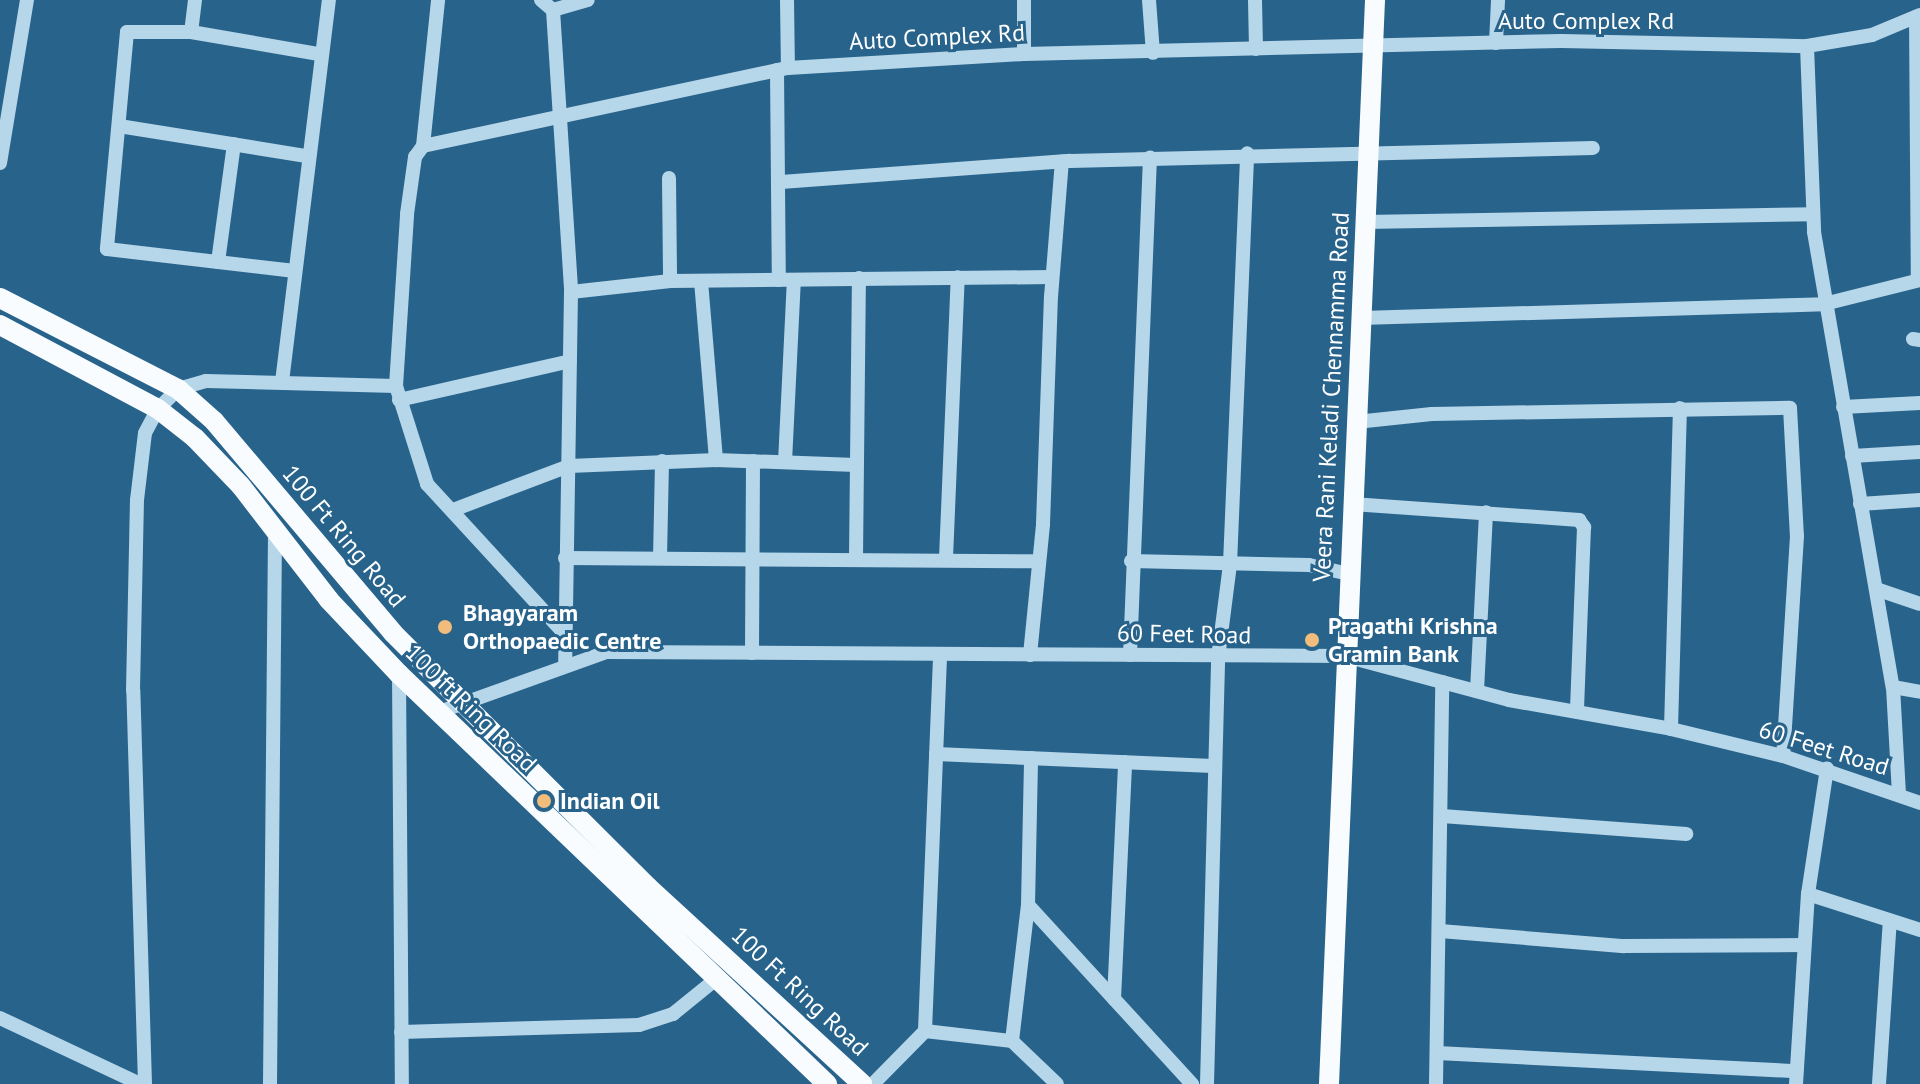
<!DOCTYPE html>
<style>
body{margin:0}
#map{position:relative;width:1920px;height:1084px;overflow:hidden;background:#28638b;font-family:"PT Sans",sans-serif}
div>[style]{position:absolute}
.minor>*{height:14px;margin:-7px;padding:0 7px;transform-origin:7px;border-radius:7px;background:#b6d6e9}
.major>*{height:20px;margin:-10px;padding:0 10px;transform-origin:10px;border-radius:10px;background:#f9fcfe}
.dots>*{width:22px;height:22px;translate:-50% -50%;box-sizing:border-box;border:4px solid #28638b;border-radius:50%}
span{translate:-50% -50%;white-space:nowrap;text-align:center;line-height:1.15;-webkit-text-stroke:6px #28638b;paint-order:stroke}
.street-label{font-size:24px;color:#fff}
.poi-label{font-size:24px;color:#fff;font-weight:700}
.left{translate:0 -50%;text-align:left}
</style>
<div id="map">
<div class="minor">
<i style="left:195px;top:0;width:32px;rotate:97deg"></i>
<i style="left:191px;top:32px;width:130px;rotate:9.8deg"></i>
<i style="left:541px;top:0;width:16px;rotate:40deg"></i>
<i style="left:553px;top:10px;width:36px;rotate:-16deg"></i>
<i style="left:787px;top:0;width:68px;rotate:89.2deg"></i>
<i style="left:1149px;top:0;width:53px;rotate:85.7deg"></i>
<i style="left:1255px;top:0;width:49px;rotate:88.8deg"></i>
<i style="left:553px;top:10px;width:283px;rotate:86.3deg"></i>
<i style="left:571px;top:292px;width:374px;rotate:90.9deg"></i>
<i style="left:1916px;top:17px;width:263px;rotate:89.6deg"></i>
<i style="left:191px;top:32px;width:64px;rotate:180deg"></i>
<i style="left:127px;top:32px;width:218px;rotate:95.3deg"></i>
<i style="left:107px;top:249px;width:187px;rotate:6.7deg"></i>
<i style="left:1496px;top:43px;width:43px;rotate:-87.3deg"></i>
<i style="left:1807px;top:46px;width:186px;rotate:87.8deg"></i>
<i style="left:1814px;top:232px;width:462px;rotate:80.2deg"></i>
<i style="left:1893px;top:687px;width:108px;rotate:86.8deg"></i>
<i style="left:1024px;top:54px;width:54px;rotate:-90deg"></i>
<i style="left:777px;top:70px;width:210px;rotate:89.5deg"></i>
<i style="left:119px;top:126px;width:190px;rotate:9.1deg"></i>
<i style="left:423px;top:146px;width:147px;rotate:-84.1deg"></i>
<i style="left:0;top:163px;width:165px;rotate:-80.6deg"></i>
<i style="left:669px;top:178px;width:103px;rotate:89.4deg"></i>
<i style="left:781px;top:182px;width:290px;rotate:-4.2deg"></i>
<i style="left:1070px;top:161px;width:523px;rotate:-1.42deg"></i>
<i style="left:1365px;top:222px;width:448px;rotate:-1deg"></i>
<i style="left:218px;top:262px;width:119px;rotate:-82.3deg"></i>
<i style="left:701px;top:281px;width:180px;rotate:85.2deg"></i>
<i style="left:571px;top:292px;width:100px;rotate:-6.3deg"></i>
<i style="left:670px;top:281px;width:382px;rotate:-0.6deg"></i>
<i style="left:1361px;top:318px;width:463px;rotate:-1.7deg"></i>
<i style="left:1824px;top:304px;width:99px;rotate:-14deg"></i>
<i style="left:1913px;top:339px;width:7px;rotate:8deg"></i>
<i style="left:282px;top:382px;width:385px;rotate:-83deg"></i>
<i style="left:396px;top:386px;width:103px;rotate:72.4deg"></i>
<i style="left:427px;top:484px;width:205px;rotate:47.4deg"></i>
<i style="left:399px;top:400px;width:175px;rotate:-12.8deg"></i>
<i style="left:1843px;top:407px;width:77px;rotate:-3deg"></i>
<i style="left:1356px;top:422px;width:76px;rotate:-6deg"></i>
<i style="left:1432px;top:414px;width:358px;rotate:-1deg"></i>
<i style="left:1790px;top:408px;width:128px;rotate:86.9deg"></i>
<i style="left:1797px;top:536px;width:220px;rotate:93.6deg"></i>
<i style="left:1852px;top:456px;width:68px;rotate:-3.4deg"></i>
<i style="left:785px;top:462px;width:182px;rotate:-87.2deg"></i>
<i style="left:1352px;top:504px;width:228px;rotate:4deg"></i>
<i style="left:1579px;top:520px;width:9px;rotate:54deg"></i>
<i style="left:1584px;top:527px;width:185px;rotate:92.2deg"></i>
<i style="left:1860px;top:504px;width:60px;rotate:-3.8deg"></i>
<i style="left:453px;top:510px;width:124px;rotate:-20.8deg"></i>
<i style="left:569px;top:466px;width:147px;rotate:-2.3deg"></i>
<i style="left:716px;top:460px;width:140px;rotate:2deg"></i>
<i style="left:565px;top:558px;width:474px;rotate:0.4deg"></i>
<i style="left:660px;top:558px;width:97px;rotate:-88.8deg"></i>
<i style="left:856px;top:558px;width:280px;rotate:-89.4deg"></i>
<i style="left:946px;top:558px;width:281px;rotate:-87.6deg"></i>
<i style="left:1131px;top:561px;width:178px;rotate:1.3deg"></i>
<i style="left:1309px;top:565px;width:41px;rotate:12.7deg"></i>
<i style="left:1876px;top:589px;width:46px;rotate:18.8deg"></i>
<i style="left:752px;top:653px;width:192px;rotate:-89.7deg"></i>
<i style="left:1030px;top:655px;width:132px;rotate:-84.3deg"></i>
<i style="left:1043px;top:524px;width:227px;rotate:-88deg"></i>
<i style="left:1051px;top:297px;width:136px;rotate:-85.4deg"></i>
<i style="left:1130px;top:655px;width:498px;rotate:-87.7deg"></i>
<i style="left:399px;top:674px;width:410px;rotate:89.6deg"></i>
<i style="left:1893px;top:687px;width:27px;rotate:10deg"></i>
<i style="left:1477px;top:691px;width:179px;rotate:-87.1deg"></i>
<i style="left:439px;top:712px;width:178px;rotate:-19.7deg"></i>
<i style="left:607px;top:652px;width:738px;rotate:0.31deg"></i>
<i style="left:1345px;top:656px;width:170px;rotate:15deg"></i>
<i style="left:1509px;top:700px;width:165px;rotate:10.1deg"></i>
<i style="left:1671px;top:729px;width:115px;rotate:13.6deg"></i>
<i style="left:1783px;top:756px;width:145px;rotate:18.9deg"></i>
<i style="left:1671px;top:729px;width:321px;rotate:-88.4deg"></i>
<i style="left:936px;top:754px;width:277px;rotate:2.5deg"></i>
<i style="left:1442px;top:816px;width:245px;rotate:4.2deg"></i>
<i style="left:1808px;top:894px;width:118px;rotate:17.8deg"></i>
<i style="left:1028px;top:905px;width:243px;rotate:47.5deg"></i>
<i style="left:1440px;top:931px;width:185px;rotate:4.7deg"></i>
<i style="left:1624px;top:946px;width:180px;rotate:-0.3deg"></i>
<i style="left:1114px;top:999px;width:237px;rotate:-87.3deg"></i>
<i style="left:0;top:1018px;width:155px;rotate:25.2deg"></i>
<i style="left:925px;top:1031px;width:88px;rotate:6.6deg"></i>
<i style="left:1012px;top:1041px;width:62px;rotate:43.7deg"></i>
<i style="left:401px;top:1032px;width:238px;rotate:-1.7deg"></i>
<i style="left:639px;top:1025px;width:36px;rotate:-18deg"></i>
<i style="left:673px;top:1014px;width:55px;rotate:-39.1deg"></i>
<i style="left:1012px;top:1041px;width:137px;rotate:-83.3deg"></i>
<i style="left:1028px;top:905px;width:147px;rotate:-88.8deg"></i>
<i style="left:1437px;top:1053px;width:360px;rotate:2.9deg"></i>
<i style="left:145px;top:1084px;width:394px;rotate:-91.7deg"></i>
<i style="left:133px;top:690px;width:190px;rotate:-88.8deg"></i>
<i style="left:137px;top:500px;width:67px;rotate:-83.2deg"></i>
<i style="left:145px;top:433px;width:27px;rotate:-62deg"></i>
<i style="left:158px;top:409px;width:28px;rotate:-45deg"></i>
<i style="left:178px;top:389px;width:29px;rotate:-16deg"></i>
<i style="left:206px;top:381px;width:190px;rotate:1.5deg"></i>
<i style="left:396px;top:386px;width:172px;rotate:-86.3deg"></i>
<i style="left:407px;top:214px;width:58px;rotate:-82deg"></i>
<i style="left:415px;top:157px;width:14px;rotate:-54deg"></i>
<i style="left:423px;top:146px;width:373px;rotate:-12.1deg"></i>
<i style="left:788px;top:68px;width:236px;rotate:-3.4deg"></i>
<i style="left:1024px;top:54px;width:537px;rotate:-1.39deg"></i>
<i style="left:1561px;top:41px;width:246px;rotate:1.2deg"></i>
<i style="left:1807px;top:46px;width:66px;rotate:-9.6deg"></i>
<i style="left:1872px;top:35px;width:52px;rotate:-22.6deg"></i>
<i style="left:270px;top:1084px;width:553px;rotate:-89.48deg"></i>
<i style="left:873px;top:1084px;width:74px;rotate:-45.5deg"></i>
<i style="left:925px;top:1031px;width:376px;rotate:-87.7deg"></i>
<i style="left:1207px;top:1084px;width:426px;rotate:-88.5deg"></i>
<i style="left:1218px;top:658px;width:95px;rotate:-82.7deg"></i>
<i style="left:1230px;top:564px;width:411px;rotate:-87.6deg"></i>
<i style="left:1436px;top:1084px;width:402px;rotate:-89.1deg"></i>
<i style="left:1796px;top:1084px;width:190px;rotate:-86.4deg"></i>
<i style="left:1808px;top:894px;width:127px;rotate:-81.4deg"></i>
<i style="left:1879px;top:1084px;width:164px;rotate:-86.2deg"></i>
</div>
<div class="major">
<i style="left:0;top:298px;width:200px;rotate:27.1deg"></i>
<i style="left:178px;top:389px;width:48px;rotate:41.6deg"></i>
<i style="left:214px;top:421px;width:277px;rotate:49.8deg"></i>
<i style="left:393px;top:633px;width:360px;rotate:44.9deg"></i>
<i style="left:648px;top:887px;width:291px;rotate:42.6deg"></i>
<i style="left:0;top:325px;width:179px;rotate:28deg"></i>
<i style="left:158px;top:409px;width:47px;rotate:38.1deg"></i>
<i style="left:195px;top:438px;width:66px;rotate:46.2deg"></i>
<i style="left:241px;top:486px;width:144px;rotate:52.3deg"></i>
<i style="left:329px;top:600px;width:102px;rotate:46.6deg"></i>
<i style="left:399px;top:674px;width:593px;rotate:43.77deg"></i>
<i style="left:1329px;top:1084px;width:1085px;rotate:-87.57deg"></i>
</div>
<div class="dots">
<i style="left:445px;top:627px;background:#f1bc7c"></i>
<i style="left:1312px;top:640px;background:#f1bc7c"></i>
<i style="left:544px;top:801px;background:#f1bc7c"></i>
</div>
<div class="street-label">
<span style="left:1586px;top:21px">Auto Complex Rd</span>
<span style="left:937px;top:37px;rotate:-3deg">Auto Complex Rd</span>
<span style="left:1331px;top:397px;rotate:-87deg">Veera Rani Keladi Chennamma Road</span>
<span style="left:344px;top:536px;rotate:50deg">100 Ft Ring Road</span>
<span style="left:1184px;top:634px;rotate:1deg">60 Feet Road</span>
<span style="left:471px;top:708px;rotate:44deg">100 ft Ring Road</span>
<span style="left:1824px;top:748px;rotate:17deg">60 Feet Road</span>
<span style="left:800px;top:991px;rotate:43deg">100 Ft Ring Road</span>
</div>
<div class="poi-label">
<span class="left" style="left:463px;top:627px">Bhagyaram<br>Orthopaedic Centre</span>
<span class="left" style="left:1328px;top:640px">Pragathi Krishna<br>Gramin Bank</span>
<span class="left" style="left:560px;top:801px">Indian Oil</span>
</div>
</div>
